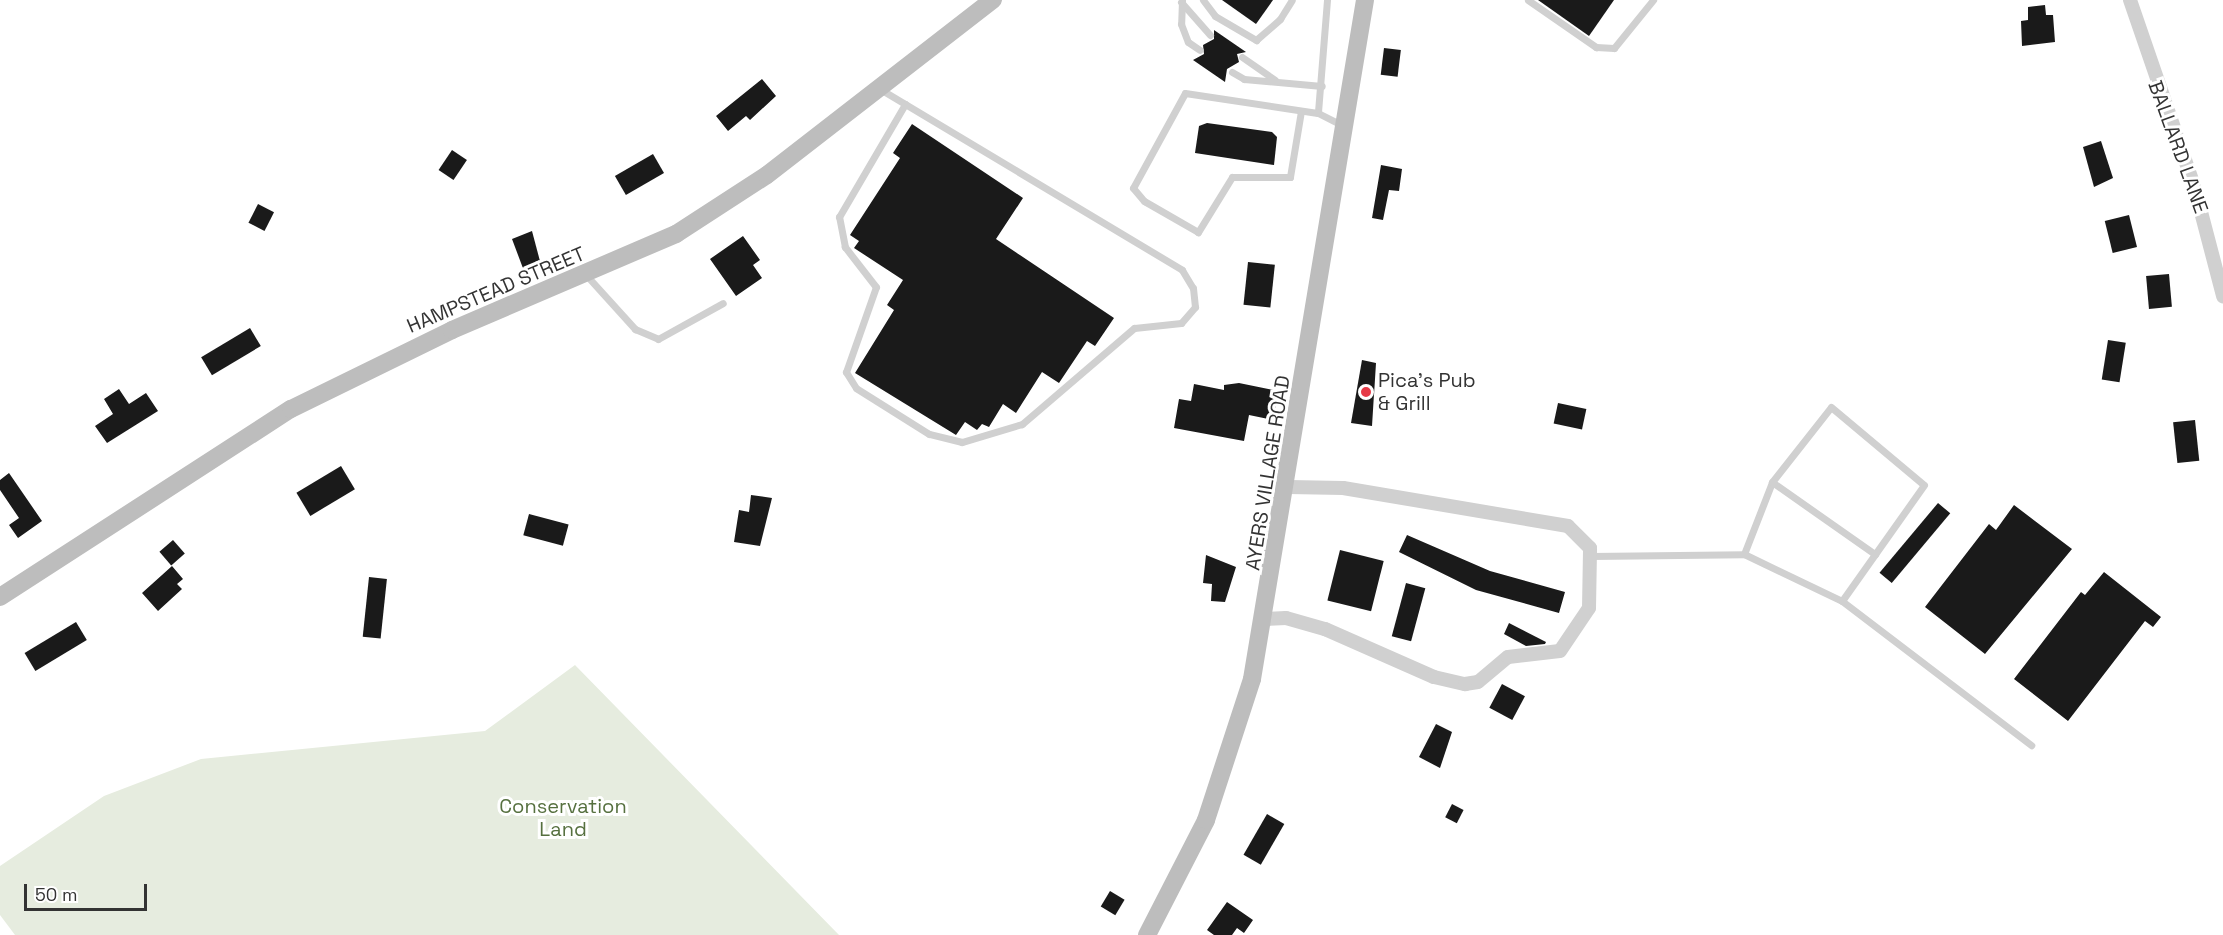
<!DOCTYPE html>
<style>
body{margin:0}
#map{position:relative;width:2223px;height:935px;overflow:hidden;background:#fff;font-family:"Space Grotesk",sans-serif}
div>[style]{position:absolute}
.green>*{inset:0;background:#e6ecdf}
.building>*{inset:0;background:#1a1a1a;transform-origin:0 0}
.lane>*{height:7px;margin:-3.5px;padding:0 3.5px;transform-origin:3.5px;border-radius:3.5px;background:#d0d0d0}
.street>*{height:14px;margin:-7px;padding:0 7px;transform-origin:7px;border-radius:7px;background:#d0d0d0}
.secondary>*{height:18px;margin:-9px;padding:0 9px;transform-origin:9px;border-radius:9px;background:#bdbdbd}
.dots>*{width:16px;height:16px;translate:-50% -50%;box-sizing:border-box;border:3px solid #fff;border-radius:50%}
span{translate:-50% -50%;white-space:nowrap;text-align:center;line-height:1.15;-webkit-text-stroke:6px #fff;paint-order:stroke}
.street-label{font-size:20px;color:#333}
.poi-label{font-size:20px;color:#333}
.left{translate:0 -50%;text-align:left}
.park-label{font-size:20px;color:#56703f}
.scale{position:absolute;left:24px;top:884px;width:123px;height:27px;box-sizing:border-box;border:3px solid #333;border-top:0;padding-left:8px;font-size:18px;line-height:21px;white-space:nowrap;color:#333;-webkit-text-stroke:4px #fff;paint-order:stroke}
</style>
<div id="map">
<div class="green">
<i style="clip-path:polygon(575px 665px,839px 935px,15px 935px,0 915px,0 866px,104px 796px,201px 759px,485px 731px)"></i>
</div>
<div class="building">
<i style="clip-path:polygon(1222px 0,1273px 0,1256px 24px)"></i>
<i style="clip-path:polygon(1538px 0,1614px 0,1589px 36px)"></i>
<i style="clip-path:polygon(2045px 5px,2046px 15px,2053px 15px,2055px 42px,2022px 46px,2021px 21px,2028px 20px,2028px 7px)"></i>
<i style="clip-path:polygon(1214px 30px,1246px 52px,1237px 54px,1239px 62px,1227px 69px,1225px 82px,1193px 60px,1204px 54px,1203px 45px,1214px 39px)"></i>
<i style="left:1384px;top:48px;width:17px;height:27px;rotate:7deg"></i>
<i style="clip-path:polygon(762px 79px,776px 96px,750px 120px,746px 116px,728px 131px,716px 116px)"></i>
<i style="clip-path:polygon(1207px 123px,1272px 132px,1277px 137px,1274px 165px,1195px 153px,1199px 126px)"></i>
<i style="clip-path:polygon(912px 124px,1023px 198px,996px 239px,1114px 318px,1095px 346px,1087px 341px,1059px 383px,1042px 372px,1016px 413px,1003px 404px,989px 427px,982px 424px,977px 430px,965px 422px,956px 435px,855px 373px,894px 310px,887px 305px,903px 280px,854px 248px,859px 241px,850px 235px,900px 158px,893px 153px)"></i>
<i style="clip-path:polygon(2101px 141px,2113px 178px,2094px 187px,2083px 147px)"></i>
<i style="left:452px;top:150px;width:18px;height:24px;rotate:34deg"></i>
<i style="left:653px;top:154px;width:22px;height:44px;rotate:60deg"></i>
<i style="clip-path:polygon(1381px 165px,1402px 169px,1399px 191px,1389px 190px,1383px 220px,1372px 218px)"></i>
<i style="left:258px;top:204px;width:18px;height:21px;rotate:27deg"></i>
<i style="left:2129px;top:215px;width:33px;height:25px;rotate:76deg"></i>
<i style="clip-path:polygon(532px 231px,541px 265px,524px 271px,512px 239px)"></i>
<i style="clip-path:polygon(743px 236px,760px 260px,753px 265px,762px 278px,736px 296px,710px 259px)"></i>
<i style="left:1248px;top:262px;width:27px;height:43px;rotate:6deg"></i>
<i style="left:2169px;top:274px;width:33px;height:23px;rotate:85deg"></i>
<i style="left:250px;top:328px;width:21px;height:57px;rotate:59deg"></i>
<i style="left:2108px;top:340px;width:18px;height:40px;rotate:9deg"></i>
<i style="clip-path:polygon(1362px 360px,1376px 363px,1372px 426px,1351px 423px)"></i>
<i style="clip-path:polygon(1239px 383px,1278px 391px,1273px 420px,1249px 415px,1244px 441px,1174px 428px,1179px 399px,1191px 401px,1194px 384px,1224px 390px,1224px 385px)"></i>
<i style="clip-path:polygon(119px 389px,129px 404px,146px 393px,158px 411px,107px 443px,95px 426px,113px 414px,104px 399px)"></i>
<i style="left:1558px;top:403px;width:29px;height:21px;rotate:12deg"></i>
<i style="left:2195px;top:420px;width:41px;height:22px;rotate:84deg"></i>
<i style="left:341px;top:466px;width:27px;height:52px;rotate:59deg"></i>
<i style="clip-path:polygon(9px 473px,42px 521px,18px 538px,9px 525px,19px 518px,0 490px,0 480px)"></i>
<i style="clip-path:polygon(751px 495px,772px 498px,760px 546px,734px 542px,739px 510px,749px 512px)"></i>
<i style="left:1938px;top:503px;width:16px;height:91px;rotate:40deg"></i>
<i style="clip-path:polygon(2014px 505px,2072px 549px,1985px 654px,1925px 607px,1989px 524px,1996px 530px)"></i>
<i style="left:529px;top:514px;width:41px;height:22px;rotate:15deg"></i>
<i style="clip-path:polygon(1407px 535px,1490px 571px,1565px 592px,1559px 613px,1476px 590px,1399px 552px)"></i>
<i style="left:173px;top:540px;width:18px;height:18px;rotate:49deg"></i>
<i style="left:1340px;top:550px;width:45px;height:52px;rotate:14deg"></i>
<i style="clip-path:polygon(1206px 555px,1236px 567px,1225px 602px,1211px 601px,1212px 584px,1203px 583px)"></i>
<i style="clip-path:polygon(172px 566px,183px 579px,177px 584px,182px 589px,158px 611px,142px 593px)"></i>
<i style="clip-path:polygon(2104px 572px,2161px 617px,2153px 627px,2145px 621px,2068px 721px,2014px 679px,2081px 592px,2085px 595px)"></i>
<i style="left:369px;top:577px;width:18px;height:60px;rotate:6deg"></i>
<i style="left:1406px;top:583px;width:20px;height:55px;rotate:15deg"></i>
<i style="left:76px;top:622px;width:21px;height:60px;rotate:59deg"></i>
<i style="clip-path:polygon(1509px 623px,1546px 642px,1545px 644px,1526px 646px,1504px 634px)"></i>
<i style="left:1502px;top:684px;width:26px;height:27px;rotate:28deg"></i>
<i style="clip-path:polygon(1436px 724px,1452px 732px,1440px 768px,1419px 757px)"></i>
<i style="left:1452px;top:804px;width:13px;height:15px;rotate:27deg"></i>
<i style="left:1267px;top:814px;width:20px;height:47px;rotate:30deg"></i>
<i style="left:1110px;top:891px;width:17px;height:18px;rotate:31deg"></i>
<i style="clip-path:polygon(1227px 902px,1253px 920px,1244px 933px,1237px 928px,1232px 935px,1214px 935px,1207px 930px)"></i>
</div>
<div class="lane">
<i style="left:1182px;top:0;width:24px;rotate:92deg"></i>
<i style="left:1181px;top:24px;width:19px;rotate:69deg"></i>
<i style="left:1188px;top:42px;width:14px;rotate:34deg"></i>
<i style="left:1203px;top:0;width:20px;rotate:53deg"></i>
<i style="left:1215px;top:16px;width:48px;rotate:30.3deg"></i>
<i style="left:1256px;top:40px;width:32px;rotate:-41deg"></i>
<i style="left:1280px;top:19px;width:22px;rotate:-58deg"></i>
<i style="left:1327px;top:0;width:113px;rotate:94.6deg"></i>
<i style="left:1318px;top:113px;width:28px;rotate:27deg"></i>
<i style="left:1528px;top:0;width:83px;rotate:34.7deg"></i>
<i style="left:1596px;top:47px;width:18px;rotate:3deg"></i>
<i style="left:1614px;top:48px;width:62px;rotate:-50.9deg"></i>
<i style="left:1181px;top:2px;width:44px;rotate:48.7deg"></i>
<i style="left:1242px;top:57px;width:40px;rotate:34.9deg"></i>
<i style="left:1232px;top:72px;width:14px;rotate:30deg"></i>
<i style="left:1244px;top:79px;width:78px;rotate:5.1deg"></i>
<i style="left:880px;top:89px;width:352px;rotate:30.9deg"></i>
<i style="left:1182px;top:270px;width:21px;rotate:59deg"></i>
<i style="left:1193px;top:288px;width:19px;rotate:84deg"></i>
<i style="left:1195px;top:307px;width:21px;rotate:131deg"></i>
<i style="left:1181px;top:323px;width:47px;rotate:173.9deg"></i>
<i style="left:1134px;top:328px;width:148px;rotate:139.4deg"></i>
<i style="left:1022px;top:424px;width:63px;rotate:163.3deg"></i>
<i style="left:962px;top:442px;width:34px;rotate:-166deg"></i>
<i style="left:929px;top:434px;width:86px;rotate:-147.8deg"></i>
<i style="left:856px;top:388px;width:19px;rotate:-122deg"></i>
<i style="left:846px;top:372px;width:90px;rotate:-70.6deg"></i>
<i style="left:876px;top:287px;width:51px;rotate:-127.8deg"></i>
<i style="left:845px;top:247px;width:31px;rotate:-101deg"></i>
<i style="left:839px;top:217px;width:131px;rotate:-59.7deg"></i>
<i style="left:1301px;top:111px;width:67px;rotate:99.5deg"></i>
<i style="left:1290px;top:177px;width:58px;rotate:180deg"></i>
<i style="left:1232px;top:177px;width:65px;rotate:121.7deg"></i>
<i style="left:1198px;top:232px;width:62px;rotate:-150.1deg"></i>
<i style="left:1144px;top:201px;width:17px;rotate:-130deg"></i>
<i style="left:1133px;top:188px;width:108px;rotate:-61.3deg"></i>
<i style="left:1185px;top:93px;width:134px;rotate:8.6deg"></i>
<i style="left:587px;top:276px;width:72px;rotate:47.8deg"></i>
<i style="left:635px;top:329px;width:25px;rotate:23deg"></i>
<i style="left:658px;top:339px;width:74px;rotate:-29deg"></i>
<i style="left:1772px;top:482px;width:126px;rotate:35deg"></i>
<i style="left:1744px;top:554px;width:77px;rotate:-68.7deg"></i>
<i style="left:1772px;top:482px;width:95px;rotate:-51.8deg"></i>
<i style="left:1831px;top:407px;width:121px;rotate:40deg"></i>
<i style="left:1924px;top:485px;width:142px;rotate:125.3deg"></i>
<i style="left:1591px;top:556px;width:153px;rotate:-0.7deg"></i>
<i style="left:1744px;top:554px;width:109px;rotate:25.6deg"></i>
<i style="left:1842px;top:601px;width:238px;rotate:37.3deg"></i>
</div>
<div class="street">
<i style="left:2130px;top:0;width:200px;rotate:71deg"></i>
<i style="left:2195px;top:189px;width:111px;rotate:75.3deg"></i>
<i style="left:1266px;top:619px;width:20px;rotate:-3deg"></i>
<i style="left:1286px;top:618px;width:41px;rotate:15.8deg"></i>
<i style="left:1325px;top:629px;width:119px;rotate:23.8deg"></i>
<i style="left:1434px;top:677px;width:32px;rotate:13deg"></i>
<i style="left:1465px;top:684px;width:13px;rotate:-9deg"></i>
<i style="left:1478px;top:682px;width:39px;rotate:-40deg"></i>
<i style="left:1508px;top:657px;width:52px;rotate:-6.6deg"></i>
<i style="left:1560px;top:651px;width:52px;rotate:-56deg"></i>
<i style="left:1589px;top:608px;width:60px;rotate:-89deg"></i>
<i style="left:1590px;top:548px;width:31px;rotate:-135deg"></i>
<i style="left:1568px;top:526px;width:228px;rotate:-170.4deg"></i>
<i style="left:1343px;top:488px;width:54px;rotate:-178.9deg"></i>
</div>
<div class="secondary">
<i style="left:0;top:597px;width:346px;rotate:-32.9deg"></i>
<i style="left:291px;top:409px;width:179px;rotate:-26.1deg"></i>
<i style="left:452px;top:330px;width:244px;rotate:-23.2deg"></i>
<i style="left:676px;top:234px;width:108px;rotate:-33deg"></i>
<i style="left:767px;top:175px;width:286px;rotate:-37.8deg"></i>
<i style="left:1147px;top:935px;width:129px;rotate:-62.8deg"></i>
<i style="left:1206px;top:820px;width:148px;rotate:-71.9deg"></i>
<i style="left:1252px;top:679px;width:688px;rotate:-80.55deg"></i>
</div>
<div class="dots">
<i style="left:1366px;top:392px;background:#e63946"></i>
</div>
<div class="street-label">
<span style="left:2178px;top:147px;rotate:70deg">BALLARD LANE</span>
<span style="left:496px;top:290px;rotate:-23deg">HAMPSTEAD STREET</span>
<span style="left:1268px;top:473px;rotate:-81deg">AYERS VILLAGE ROAD</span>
</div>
<div class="poi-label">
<span class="left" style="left:1378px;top:392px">Pica's Pub<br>&amp; Grill</span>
</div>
<div class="park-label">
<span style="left:563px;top:818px">Conservation<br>Land</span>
</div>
<div class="scale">50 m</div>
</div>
